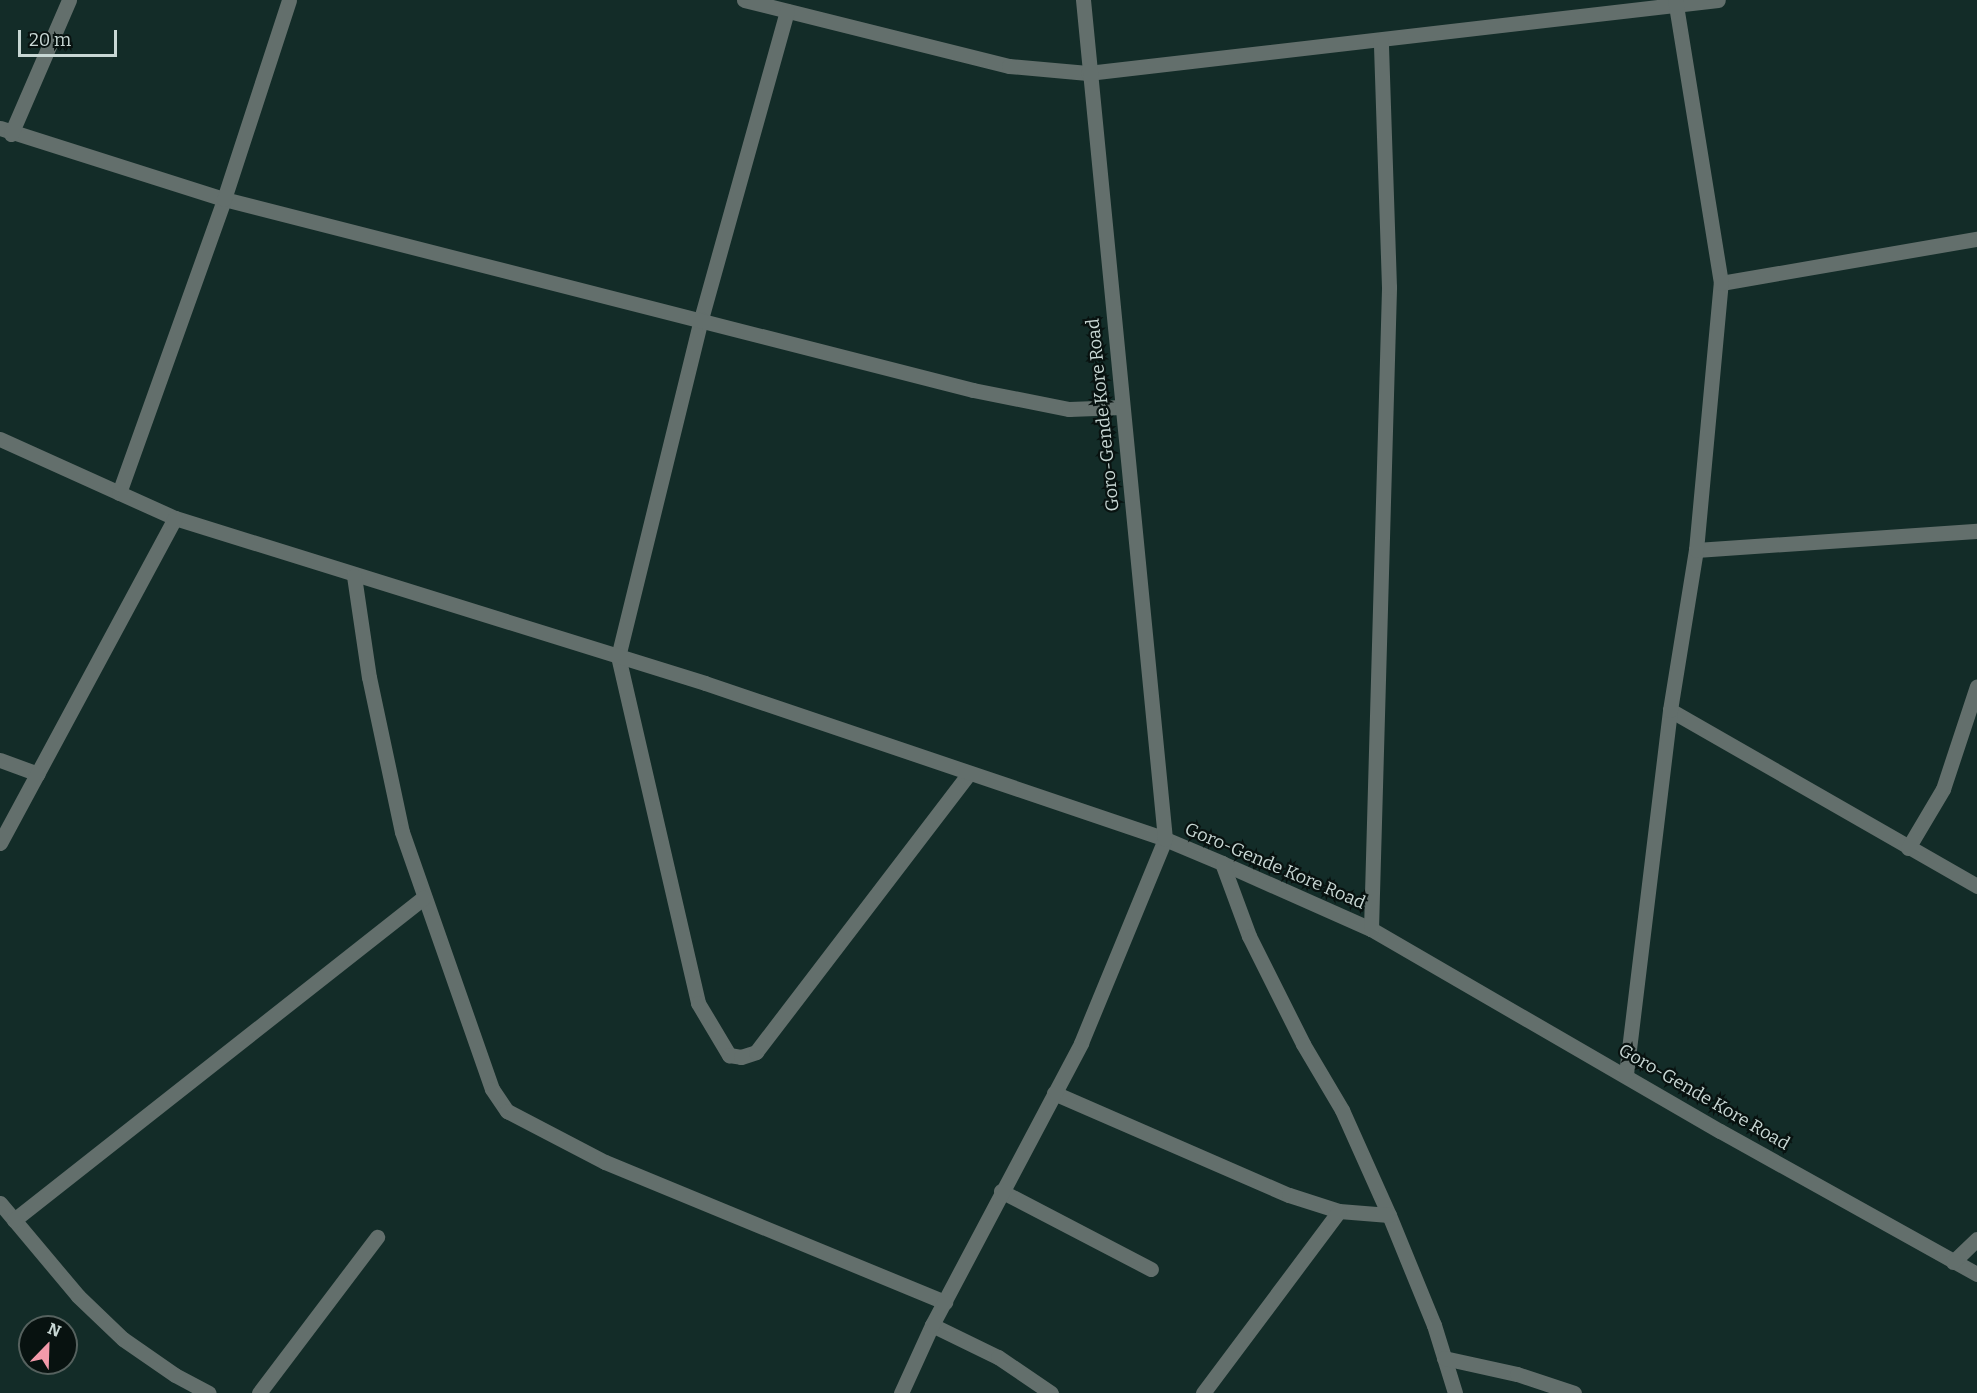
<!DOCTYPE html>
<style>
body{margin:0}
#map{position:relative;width:1977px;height:1393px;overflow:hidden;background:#132c28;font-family:Bitter,serif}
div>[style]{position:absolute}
.minor>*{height:15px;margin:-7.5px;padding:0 7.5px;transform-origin:7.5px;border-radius:7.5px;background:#636f6c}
span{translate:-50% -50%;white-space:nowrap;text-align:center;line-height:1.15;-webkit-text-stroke:4.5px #081210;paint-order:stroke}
.street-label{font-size:18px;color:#c8d7d4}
.north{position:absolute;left:18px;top:1315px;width:60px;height:60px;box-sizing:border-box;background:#081210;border:2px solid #55615e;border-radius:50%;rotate:23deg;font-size:16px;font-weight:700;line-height:24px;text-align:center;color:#c8d7d4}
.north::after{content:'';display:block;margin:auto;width:21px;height:27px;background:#f39aaa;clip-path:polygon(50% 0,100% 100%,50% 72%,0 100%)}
.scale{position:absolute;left:18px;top:30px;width:99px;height:27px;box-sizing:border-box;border:3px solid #c8d7d4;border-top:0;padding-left:8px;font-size:18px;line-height:21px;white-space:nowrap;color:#c8d7d4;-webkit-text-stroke:4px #081210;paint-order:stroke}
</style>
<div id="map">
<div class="minor">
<i style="left:744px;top:0;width:273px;rotate:14deg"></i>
<i style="left:1009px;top:66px;width:79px;rotate:5.1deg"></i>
<i style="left:1088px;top:73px;width:634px;rotate:-6.61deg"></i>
<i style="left:787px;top:11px;width:320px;rotate:105.6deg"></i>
<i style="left:701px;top:319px;width:347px;rotate:103.8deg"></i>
<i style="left:618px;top:656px;width:356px;rotate:77deg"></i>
<i style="left:698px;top:1003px;width:61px;rotate:59.2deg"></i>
<i style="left:729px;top:1055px;width:12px;rotate:9deg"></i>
<i style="left:741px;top:1057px;width:16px;rotate:-18deg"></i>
<i style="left:756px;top:1052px;width:351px;rotate:-52.6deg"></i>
<i style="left:0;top:128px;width:235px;rotate:17.6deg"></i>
<i style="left:224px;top:199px;width:773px;rotate:14.31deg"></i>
<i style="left:973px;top:390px;width:98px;rotate:11.2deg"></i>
<i style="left:1069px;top:409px;width:53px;rotate:-2.2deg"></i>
<i style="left:11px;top:134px;width:146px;rotate:-66.6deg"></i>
<i style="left:1721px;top:283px;width:260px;rotate:-9.8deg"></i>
<i style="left:0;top:439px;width:192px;rotate:24.3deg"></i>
<i style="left:175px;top:518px;width:555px;rotate:17.29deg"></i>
<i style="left:705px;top:683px;width:486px;rotate:18.7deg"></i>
<i style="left:1165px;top:839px;width:62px;rotate:22.8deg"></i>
<i style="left:1222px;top:863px;width:163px;rotate:23.9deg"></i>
<i style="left:1371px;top:929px;width:403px;rotate:30.1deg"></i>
<i style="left:1720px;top:1131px;width:294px;rotate:29.1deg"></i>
<i style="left:119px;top:493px;width:312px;rotate:-70.3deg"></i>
<i style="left:224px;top:199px;width:209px;rotate:-71.9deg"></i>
<i style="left:1696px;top:550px;width:282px;rotate:-3.9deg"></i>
<i style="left:354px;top:576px;width:102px;rotate:81.6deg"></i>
<i style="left:369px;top:677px;width:158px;rotate:78deg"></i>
<i style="left:402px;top:832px;width:272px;rotate:70.7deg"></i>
<i style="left:492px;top:1089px;width:27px;rotate:56deg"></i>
<i style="left:507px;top:1111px;width:110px;rotate:27.5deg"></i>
<i style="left:605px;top:1162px;width:368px;rotate:22.4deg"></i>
<i style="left:1670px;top:710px;width:354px;rotate:29.8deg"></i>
<i style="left:0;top:760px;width:40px;rotate:20.2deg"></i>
<i style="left:0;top:843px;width:369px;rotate:-61.7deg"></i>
<i style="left:1908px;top:848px;width:69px;rotate:-59.3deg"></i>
<i style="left:1943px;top:789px;width:108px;rotate:-71.7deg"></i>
<i style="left:1222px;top:863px;width:78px;rotate:69.7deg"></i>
<i style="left:1249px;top:936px;width:121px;rotate:63.4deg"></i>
<i style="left:1303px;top:1044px;width:77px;rotate:59.4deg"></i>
<i style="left:1342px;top:1110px;width:115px;rotate:65.9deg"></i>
<i style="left:1389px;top:1215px;width:119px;rotate:67.8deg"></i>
<i style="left:1434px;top:1325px;width:71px;rotate:72.8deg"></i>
<i style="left:1371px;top:929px;width:642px;rotate:-88.39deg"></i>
<i style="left:1389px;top:287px;width:247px;rotate:-91.9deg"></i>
<i style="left:1626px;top:1074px;width:367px;rotate:-83.1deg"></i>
<i style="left:1670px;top:710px;width:162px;rotate:-80.8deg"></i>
<i style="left:1696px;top:550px;width:268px;rotate:-84.7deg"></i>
<i style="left:1721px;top:283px;width:287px;rotate:-99.2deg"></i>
<i style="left:1054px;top:1093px;width:256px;rotate:23.5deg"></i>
<i style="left:1289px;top:1195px;width:52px;rotate:17.7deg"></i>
<i style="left:1339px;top:1211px;width:50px;rotate:4.6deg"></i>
<i style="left:1001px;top:1191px;width:169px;rotate:27.5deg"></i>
<i style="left:0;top:1203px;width:121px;rotate:50deg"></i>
<i style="left:78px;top:1296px;width:62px;rotate:43.7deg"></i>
<i style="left:123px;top:1339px;width:63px;rotate:34.7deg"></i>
<i style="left:175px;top:1375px;width:38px;rotate:28deg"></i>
<i style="left:14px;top:1220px;width:521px;rotate:-38.21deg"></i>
<i style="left:1953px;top:1262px;width:33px;rotate:-44deg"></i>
<i style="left:932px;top:1325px;width:73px;rotate:25.9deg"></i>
<i style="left:998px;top:1357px;width:64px;rotate:34.2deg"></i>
<i style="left:1444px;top:1358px;width:75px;rotate:12.4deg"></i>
<i style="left:1517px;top:1374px;width:60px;rotate:18.4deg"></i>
<i style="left:259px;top:1393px;width:196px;rotate:-52.9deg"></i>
<i style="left:901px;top:1393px;width:75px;rotate:-65.5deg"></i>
<i style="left:932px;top:1325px;width:319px;rotate:-62.1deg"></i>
<i style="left:1081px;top:1043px;width:221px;rotate:-67.6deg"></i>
<i style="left:1165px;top:839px;width:843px;rotate:-95.58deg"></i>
<i style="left:1203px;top:1393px;width:227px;rotate:-53.2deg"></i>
</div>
<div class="street-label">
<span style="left:1103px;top:415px;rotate:-96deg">Goro-Gende Kore Road</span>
<span style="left:1275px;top:866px;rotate:23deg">Goro-Gende Kore Road</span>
<span style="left:1704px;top:1097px;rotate:30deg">Goro-Gende Kore Road</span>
</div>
<div class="north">N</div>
<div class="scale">20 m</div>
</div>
